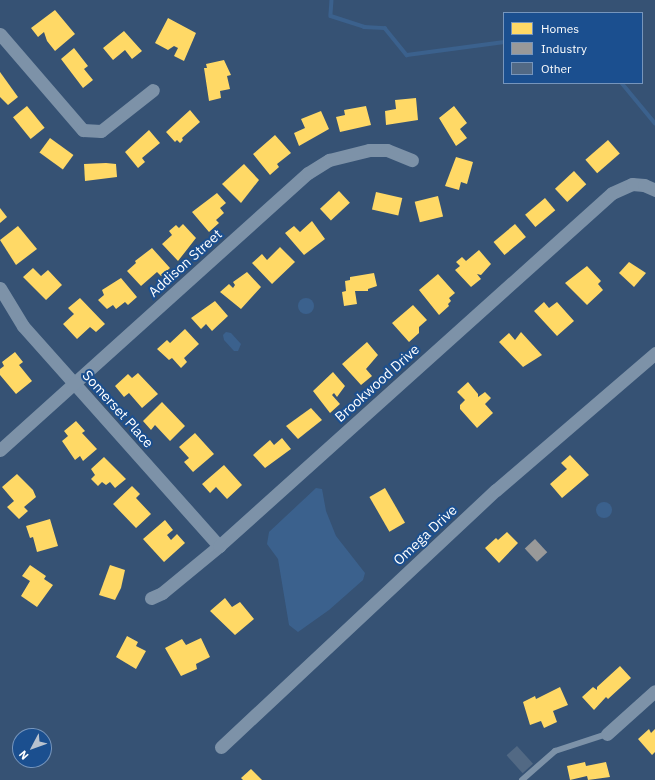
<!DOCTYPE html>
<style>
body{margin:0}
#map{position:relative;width:655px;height:780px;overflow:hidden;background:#365274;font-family:"IBM Plex Sans",sans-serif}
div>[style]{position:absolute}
.water>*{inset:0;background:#3b618d}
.round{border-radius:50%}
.homes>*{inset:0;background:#ffd966;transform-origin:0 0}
.industry>*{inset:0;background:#999;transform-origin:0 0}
.stream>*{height:3.5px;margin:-1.75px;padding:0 1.75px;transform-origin:1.75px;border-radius:1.75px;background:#3b618d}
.building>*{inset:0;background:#526984;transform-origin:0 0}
.service>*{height:6px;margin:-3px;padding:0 3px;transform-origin:3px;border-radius:3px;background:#7d92a8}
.minor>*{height:13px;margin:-6.5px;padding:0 6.5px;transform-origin:6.5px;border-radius:6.5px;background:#7d92a8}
span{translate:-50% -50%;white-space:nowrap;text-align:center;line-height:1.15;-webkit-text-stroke:4px #1b4f8f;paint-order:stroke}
.street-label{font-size:14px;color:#fff}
.legend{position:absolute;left:503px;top:12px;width:140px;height:72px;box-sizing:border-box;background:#1b4f8f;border:1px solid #7695bc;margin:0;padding:5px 7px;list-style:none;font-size:12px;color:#fff}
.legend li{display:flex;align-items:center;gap:8px;height:20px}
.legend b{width:20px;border:1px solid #7695bc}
.north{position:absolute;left:12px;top:728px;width:40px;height:40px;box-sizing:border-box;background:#1b4f8f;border:1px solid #7695bc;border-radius:50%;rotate:229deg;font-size:11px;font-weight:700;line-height:16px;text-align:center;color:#fff}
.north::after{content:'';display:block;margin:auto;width:14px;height:18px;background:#b9c2ce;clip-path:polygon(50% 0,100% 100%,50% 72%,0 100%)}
</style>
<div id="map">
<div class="water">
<i class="round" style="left:298px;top:298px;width:16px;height:16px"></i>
<i style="clip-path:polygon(226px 332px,231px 333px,241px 344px,238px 351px,234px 351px,224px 340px,223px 335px)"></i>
<i style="clip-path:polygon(316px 488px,322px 489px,326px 511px,336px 536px,365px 573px,363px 580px,329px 610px,298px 632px,289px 625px,278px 559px,267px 544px,269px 532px)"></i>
<i class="round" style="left:596px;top:502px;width:16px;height:16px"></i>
</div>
<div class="homes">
<i style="clip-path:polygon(55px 10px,75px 34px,55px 51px,47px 41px,44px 32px,38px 37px,31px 28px)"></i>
<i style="clip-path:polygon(168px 18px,196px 33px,184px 61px,174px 56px,178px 48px,174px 46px,168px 50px,155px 43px)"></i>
<i style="clip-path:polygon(124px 31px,142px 51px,132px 59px,125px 50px,113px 60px,103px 48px)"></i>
<i style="clip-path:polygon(74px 48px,88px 66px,84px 69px,93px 80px,83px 88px,61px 59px)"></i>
<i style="clip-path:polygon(224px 60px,231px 75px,227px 76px,230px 89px,220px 91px,221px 98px,209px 101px,204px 68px,207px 68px,206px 64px)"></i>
<i style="clip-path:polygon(0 72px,18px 97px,8px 105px,0 97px)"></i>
<i style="clip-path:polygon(416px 98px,418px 120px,386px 125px,385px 111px,396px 109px,395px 100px)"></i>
<i style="left:27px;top:106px;width:28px;height:18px;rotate:51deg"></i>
<i style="clip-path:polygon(366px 106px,371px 125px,340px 132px,336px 117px,345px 115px,344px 110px)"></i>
<i style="clip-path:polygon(454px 106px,467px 123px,460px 129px,467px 138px,456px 146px,439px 118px)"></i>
<i style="clip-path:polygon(190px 110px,200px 122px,182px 138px,183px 140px,180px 143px,177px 140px,175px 142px,166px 132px)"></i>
<i style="clip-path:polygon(321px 111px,329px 129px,299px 146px,294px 133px,305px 128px,301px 119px)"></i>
<i style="clip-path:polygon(149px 130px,160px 143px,142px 158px,145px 162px,138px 168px,125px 152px)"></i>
<i style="clip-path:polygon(275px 135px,291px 153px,277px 164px,279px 167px,270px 175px,253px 154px)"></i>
<i style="left:50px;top:138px;width:29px;height:18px;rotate:36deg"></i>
<i style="left:608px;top:140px;width:18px;height:30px;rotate:49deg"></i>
<i style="clip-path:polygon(456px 157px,473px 162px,467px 184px,461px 182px,459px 190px,445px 186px)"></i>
<i style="clip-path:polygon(106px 163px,116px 164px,117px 177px,85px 181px,84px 164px)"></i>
<i style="clip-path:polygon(244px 164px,259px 180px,241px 203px,222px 184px)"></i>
<i style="left:574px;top:171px;width:18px;height:26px;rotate:47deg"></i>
<i style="left:339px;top:191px;width:16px;height:26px;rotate:47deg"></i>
<i style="left:376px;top:192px;width:27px;height:18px;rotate:13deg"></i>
<i style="clip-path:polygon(217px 193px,226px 203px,220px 208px,224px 213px,216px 220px,219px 223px,209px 232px,192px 212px)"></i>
<i style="left:438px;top:196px;width:21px;height:24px;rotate:76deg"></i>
<i style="left:545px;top:198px;width:16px;height:26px;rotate:50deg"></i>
<i style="clip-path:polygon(0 208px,7px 217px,0 223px)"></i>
<i style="clip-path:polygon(312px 221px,325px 239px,304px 255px,285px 233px,294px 226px,300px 232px)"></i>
<i style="clip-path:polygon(183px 224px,196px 238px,178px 261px,162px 244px,172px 235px,169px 231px,176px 225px,179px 228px)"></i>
<i style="left:515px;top:224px;width:17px;height:28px;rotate:50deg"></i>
<i style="clip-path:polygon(18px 226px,37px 249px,16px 265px,0 240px)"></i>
<i style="clip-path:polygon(280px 247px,295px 262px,272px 284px,252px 263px,262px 254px,267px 260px)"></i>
<i style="clip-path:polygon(152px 248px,170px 268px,161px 276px,157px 272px,141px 286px,127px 271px,136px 263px,135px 261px)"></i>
<i style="clip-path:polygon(479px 250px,491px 264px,481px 275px,477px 274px,481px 279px,471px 287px,455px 270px,460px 266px,456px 262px,462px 257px,466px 261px)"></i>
<i style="clip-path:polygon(629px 262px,646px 273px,634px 287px,619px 273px)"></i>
<i style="clip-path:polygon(587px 266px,601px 281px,598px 284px,603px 290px,587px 305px,565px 283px)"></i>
<i style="clip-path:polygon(33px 268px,41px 276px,48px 270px,62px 285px,46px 300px,23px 277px)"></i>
<i style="clip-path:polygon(247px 272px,261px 287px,241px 309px,220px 292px,229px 284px,233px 288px,235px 285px,233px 282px)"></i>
<i style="clip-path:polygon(374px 273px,377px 286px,368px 289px,368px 291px,355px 291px,357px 304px,344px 306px,342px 292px,346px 291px,345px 281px,350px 280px,350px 277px)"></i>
<i style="clip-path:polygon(438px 274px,455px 293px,449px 298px,451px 301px,448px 304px,449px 306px,439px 315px,419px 290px)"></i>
<i style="clip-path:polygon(121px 278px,137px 297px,128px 305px,125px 302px,116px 309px,113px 305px,107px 309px,98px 300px,104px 295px,102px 290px)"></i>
<i style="clip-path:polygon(80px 298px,105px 324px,96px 332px,90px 327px,77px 339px,63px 324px,74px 314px,68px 308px)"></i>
<i style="clip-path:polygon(215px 301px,228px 316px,212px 331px,206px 324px,201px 329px,191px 318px)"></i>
<i style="clip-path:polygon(544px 302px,549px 308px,557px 302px,574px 321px,557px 336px,534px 311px)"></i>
<i style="clip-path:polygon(413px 305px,427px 320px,419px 327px,419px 333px,409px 342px,392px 323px)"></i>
<i style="clip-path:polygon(185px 329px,199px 344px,184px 358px,187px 362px,181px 368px,172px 358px,169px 360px,157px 349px,167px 340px,170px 343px)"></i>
<i style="clip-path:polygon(521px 332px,542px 355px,523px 367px,499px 342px,509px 333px,515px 340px)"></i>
<i style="clip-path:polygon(367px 342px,378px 355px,366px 369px,372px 376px,361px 385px,342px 364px)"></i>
<i style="clip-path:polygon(15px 352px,23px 362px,19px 365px,32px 381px,16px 394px,0 375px,0 369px,4px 366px,2px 362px)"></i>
<i style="clip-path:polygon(333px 372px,345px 386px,337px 397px,334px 393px,332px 395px,340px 404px,330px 413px,313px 391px)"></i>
<i style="clip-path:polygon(138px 373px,158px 394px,142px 408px,129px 393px,124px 397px,115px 386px,128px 374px,132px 378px)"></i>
<i style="clip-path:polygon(468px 382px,478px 394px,478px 397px,485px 392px,491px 398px,485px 404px,493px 413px,477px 428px,460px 409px,460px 405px,465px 400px,457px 392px)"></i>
<i style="clip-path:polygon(162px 402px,185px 426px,170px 441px,155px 425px,151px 430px,143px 421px)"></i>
<i style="clip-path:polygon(311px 408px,322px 420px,298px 439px,286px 426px)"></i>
<i style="clip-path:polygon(76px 421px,85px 431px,82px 433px,97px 449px,83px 461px,80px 456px,75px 460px,62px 441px,68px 436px,64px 431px)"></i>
<i style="clip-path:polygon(195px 433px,214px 454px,193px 472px,184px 462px,189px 458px,179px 447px)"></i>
<i style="clip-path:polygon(282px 438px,291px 449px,265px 468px,253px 455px,270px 440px,274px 445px)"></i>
<i style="clip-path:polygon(570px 455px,589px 475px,562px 498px,550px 484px,567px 469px,561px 463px)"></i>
<i style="clip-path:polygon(104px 457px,126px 479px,115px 488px,110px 482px,106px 485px,102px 482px,98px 486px,91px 479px,95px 475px,91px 469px)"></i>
<i style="clip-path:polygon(224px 465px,242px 485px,227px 499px,216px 487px,210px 493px,202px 484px)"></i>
<i style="clip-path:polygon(17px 474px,33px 490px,36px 497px,24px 507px,28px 511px,19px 519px,7px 507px,14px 501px,2px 487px)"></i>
<i style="clip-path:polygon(132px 486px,140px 494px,136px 498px,151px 514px,136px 528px,113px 504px)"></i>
<i style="left:385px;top:488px;width:40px;height:18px;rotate:60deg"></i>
<i style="clip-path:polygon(50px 519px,58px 546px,37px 552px,33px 537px,30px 538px,26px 526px)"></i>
<i style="clip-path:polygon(165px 520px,173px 530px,167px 535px,171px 540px,177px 534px,185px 543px,164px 562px,143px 539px)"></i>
<i style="clip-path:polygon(507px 532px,518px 543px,499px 563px,485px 548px,496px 538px,498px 540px)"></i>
<i style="clip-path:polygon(30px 565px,46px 576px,44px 579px,53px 585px,37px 607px,21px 596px,30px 581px,22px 576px)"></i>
<i style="clip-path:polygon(110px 565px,125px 570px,121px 588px,115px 600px,99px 595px)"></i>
<i style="clip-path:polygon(225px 598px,232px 607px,240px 602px,254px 619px,235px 635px,210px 611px)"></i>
<i style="clip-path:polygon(127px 636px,138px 642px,136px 646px,146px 651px,136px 669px,116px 657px)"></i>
<i style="clip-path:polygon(201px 638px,210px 657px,196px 664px,197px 669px,181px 676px,165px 648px,182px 639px,186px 645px)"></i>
<i style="clip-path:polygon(620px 666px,631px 678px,608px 699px,606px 697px,594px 710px,582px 697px,593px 687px,597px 690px,597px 687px)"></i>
<i style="clip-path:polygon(560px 687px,568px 705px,553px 711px,557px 722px,544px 728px,541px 721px,530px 725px,523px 702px,535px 696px,536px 699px)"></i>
<i style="clip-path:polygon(649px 729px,651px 733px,655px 729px,655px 752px,652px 755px,638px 739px)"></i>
<i style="clip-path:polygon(585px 762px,586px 766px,606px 762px,610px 777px,588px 780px,587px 776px,570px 780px,567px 766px)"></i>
<i style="clip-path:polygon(251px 769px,262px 780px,243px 780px,241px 778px)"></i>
</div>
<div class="industry">
<i style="left:535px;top:539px;width:18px;height:14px;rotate:47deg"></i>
</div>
<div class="stream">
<i style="left:332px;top:0;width:16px;rotate:94deg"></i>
<i style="left:331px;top:16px;width:35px;rotate:18deg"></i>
<i style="left:364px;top:27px;width:21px;rotate:3deg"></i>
<i style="left:385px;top:28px;width:35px;rotate:51deg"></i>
<i style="left:407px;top:55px;width:98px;rotate:-7.6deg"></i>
<i style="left:622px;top:83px;width:52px;rotate:50.5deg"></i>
</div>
<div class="building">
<i style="left:517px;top:746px;width:24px;height:14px;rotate:48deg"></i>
</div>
<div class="service">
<i style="left:522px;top:780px;width:44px;rotate:-41.3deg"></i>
<i style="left:555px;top:751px;width:55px;rotate:-18.1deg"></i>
</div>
<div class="minor">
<i style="left:0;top:34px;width:127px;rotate:49.2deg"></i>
<i style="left:83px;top:130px;width:18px;rotate:3deg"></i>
<i style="left:101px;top:131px;width:66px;rotate:-38.3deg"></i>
<i style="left:0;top:288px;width:44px;rotate:58.8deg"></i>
<i style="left:23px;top:326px;width:295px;rotate:48.3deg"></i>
<i style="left:0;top:450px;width:414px;rotate:-42deg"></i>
<i style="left:308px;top:173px;width:25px;rotate:-32deg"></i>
<i style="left:329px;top:160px;width:41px;rotate:-14deg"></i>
<i style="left:369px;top:150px;width:18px"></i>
<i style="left:387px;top:150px;width:27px;rotate:22deg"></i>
<i style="left:151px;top:598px;width:12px;rotate:-24deg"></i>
<i style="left:162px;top:593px;width:74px;rotate:-39.5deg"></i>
<i style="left:219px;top:546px;width:528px;rotate:-41.93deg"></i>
<i style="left:612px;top:193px;width:22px;rotate:-24deg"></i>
<i style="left:632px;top:184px;width:12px;rotate:5deg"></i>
<i style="left:644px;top:185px;width:12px;rotate:24deg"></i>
<i style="left:607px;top:734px;width:64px;rotate:-41.9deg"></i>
<i style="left:221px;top:747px;width:376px;rotate:-43.1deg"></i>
<i style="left:496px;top:490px;width:210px;rotate:-40.7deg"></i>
</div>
<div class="street-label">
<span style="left:185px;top:263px;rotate:-42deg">Addison Street</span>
<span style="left:377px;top:383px;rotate:-42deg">Brookwood Drive</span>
<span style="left:118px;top:409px;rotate:48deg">Somerset Place</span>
<span style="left:425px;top:535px;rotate:-43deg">Omega Drive</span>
</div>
<ul class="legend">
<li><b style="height:11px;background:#ffd966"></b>Homes</li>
<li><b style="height:11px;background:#999"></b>Industry</li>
<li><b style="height:11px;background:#526984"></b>Other</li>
</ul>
<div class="north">N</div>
</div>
